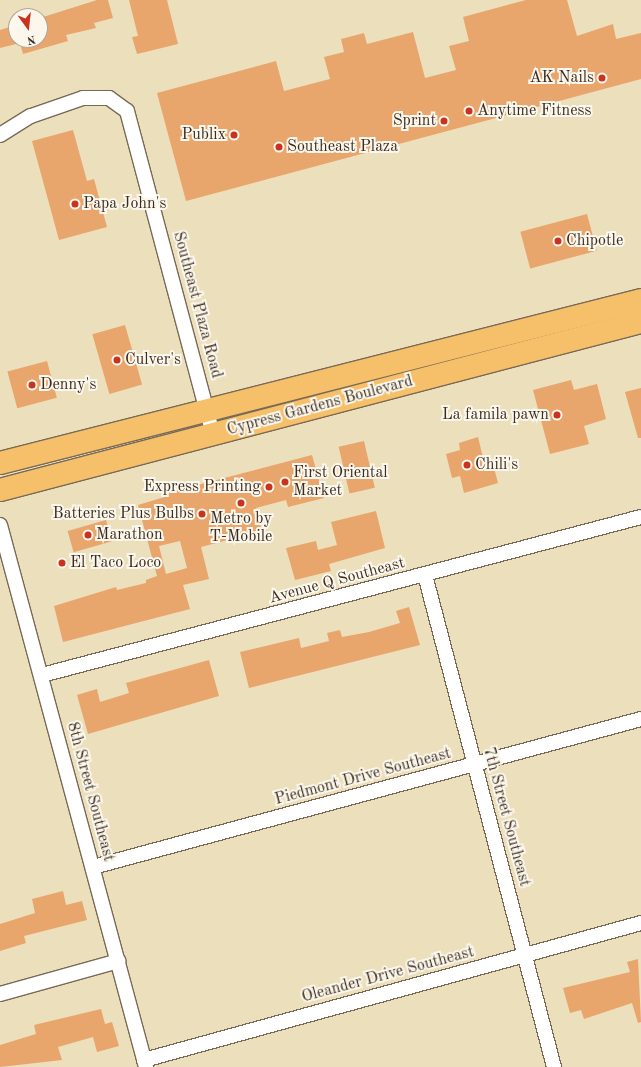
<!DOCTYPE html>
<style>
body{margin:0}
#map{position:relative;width:641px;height:1067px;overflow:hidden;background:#ecdfbc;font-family:"Old Standard TT",serif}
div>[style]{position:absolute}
.building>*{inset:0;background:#e8a56c;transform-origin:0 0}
.roads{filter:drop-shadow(1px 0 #796955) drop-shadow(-1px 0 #796955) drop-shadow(0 1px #796955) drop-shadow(0 -1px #796955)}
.minor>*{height:14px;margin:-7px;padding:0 7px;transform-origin:7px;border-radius:7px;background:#fff}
.primary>*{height:22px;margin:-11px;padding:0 11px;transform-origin:11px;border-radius:11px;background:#f6c06b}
.dots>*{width:11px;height:11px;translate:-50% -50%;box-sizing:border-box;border:2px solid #fbf7ec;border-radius:50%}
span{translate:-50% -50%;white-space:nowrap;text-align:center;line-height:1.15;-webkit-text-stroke:4px #fbf7ec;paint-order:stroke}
.poi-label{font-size:16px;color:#3b2a1e}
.right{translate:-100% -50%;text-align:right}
.left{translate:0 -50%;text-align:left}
.street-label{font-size:16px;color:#3b2a1e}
.north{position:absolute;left:8px;top:8px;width:40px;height:40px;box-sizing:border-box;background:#fbf7ec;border:1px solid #aea59a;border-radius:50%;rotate:165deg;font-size:11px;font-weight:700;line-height:16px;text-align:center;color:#3b2a1e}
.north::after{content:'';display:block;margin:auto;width:14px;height:18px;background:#c8321e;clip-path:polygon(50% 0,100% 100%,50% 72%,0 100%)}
</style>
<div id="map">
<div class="building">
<i style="clip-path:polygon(97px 0,108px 0,113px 18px,94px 23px,96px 28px,66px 35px,68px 41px,23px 54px,19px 40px,40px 40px,40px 18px)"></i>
<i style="clip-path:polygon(129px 0,167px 0,178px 44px,137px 54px,132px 37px,138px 36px)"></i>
<i style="clip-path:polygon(526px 0,567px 0,577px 36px,613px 24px,616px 39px,641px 33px,641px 79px,186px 201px,157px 93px,276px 61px,284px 91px,330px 79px,324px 57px,344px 52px,341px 39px,364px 33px,367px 44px,413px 32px,425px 78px,456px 70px,449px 46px,469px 41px,463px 17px)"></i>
<i style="clip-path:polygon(16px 25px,16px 44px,0 48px,0 30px)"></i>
<i style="clip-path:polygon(73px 130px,87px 181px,94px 179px,107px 227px,59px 240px,32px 141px)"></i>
<i style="left:587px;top:214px;width:38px;height:69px;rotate:75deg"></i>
<i style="left:125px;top:325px;width:62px;height:34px;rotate:74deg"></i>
<i style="left:47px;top:361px;width:38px;height:41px;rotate:75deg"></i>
<i style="clip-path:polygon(571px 380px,574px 390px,597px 384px,606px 419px,584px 426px,589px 444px,550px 454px,533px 390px)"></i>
<i style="clip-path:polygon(641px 388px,641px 438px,638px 438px,625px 392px)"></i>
<i style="clip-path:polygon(478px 437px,485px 466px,493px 464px,498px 483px,464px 493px,460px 476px,452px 478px,446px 454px,460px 450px,459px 443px)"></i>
<i style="left:364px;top:441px;width:48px;height:26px;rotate:77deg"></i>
<i style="clip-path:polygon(evenodd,312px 455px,324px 498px,288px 507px,286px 500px,256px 508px,262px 531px,201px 547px,209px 579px,183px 585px,190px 609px,63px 642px,54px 606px,116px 587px,117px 590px,146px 583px,146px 580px,157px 576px,138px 505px,168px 496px,167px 493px,312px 455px,180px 541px,187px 568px,166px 574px,159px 546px,180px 541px)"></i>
<i style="clip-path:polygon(376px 511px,385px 548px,329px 564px,331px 571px,295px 580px,286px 548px,316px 541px,318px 550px,337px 545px,331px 522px)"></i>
<i style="left:106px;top:520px;width:22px;height:40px;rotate:74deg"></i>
<i style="clip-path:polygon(409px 607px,420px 645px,249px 688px,240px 652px,299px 638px,301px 648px,329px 641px,327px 633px,340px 630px,342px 637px,369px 632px,400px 623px,396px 611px)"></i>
<i style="clip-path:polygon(209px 660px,219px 696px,88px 734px,77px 695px,97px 689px,100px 702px,129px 693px,126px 683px)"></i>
<i style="clip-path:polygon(63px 891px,66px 905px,82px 901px,87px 920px,24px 936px,26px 943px,0 951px,0 924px,35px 913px,32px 899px)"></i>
<i style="clip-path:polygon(638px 959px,641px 1022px,638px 1023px,632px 1003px,584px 1019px,581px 1010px,570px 1013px,563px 988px,630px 972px,627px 962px)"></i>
<i style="clip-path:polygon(101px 1009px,105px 1024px,112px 1022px,119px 1046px,97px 1052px,93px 1037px,58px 1047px,62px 1060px,0 1067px,0 1045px,36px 1034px,34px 1025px)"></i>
</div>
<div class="roads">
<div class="minor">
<i style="left:0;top:135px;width:36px;rotate:-32deg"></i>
<i style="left:31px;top:116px;width:55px;rotate:-19.1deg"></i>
<i style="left:83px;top:98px;width:26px"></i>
<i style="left:109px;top:98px;width:22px;rotate:36deg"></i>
<i style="left:127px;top:111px;width:334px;rotate:75.1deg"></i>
<i style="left:0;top:525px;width:561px;rotate:74.92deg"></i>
<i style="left:425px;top:575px;width:509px;rotate:75.31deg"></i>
<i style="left:42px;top:675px;width:619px;rotate:-14.78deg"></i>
<i style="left:93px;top:867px;width:568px;rotate:-15.11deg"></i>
<i style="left:0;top:994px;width:123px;rotate:-15.6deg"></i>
<i style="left:144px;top:1060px;width:516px;rotate:-15.41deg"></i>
</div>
<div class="primary">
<i style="left:0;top:463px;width:661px;rotate:-14.27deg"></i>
<i style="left:0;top:490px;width:663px;rotate:-14.69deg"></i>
</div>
</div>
<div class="dots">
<i style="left:602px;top:78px;background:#c8321e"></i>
<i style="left:469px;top:111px;background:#c8321e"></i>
<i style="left:444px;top:121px;background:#c8321e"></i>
<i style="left:234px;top:135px;background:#c8321e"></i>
<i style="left:279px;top:147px;background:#c8321e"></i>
<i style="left:75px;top:204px;background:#c8321e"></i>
<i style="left:558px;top:241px;background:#c8321e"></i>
<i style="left:117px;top:360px;background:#c8321e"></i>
<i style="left:32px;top:385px;background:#c8321e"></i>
<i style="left:557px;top:415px;background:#c8321e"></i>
<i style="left:467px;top:465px;background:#c8321e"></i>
<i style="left:285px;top:482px;background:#c8321e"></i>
<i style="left:269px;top:487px;background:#c8321e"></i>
<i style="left:241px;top:503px;background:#c8321e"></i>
<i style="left:202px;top:514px;background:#c8321e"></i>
<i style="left:88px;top:535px;background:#c8321e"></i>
<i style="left:62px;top:563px;background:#c8321e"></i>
</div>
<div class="poi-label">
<span class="right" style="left:594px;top:78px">AK Nails</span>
<span class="left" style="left:477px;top:111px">Anytime Fitness</span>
<span class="right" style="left:436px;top:121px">Sprint</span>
<span class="right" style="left:226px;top:135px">Publix</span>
<span class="left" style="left:287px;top:147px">Southeast Plaza</span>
<span class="left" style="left:83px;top:204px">Papa John's</span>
<span class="left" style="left:566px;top:241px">Chipotle</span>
<span class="left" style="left:125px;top:360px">Culver's</span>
<span class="left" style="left:40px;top:385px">Denny's</span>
<span class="right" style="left:549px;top:415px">La famila pawn</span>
<span class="left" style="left:475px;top:465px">Chili's</span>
<span class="left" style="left:293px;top:482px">First Oriental<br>Market</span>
<span class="right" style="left:261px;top:487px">Express Printing</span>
<span class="right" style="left:194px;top:514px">Batteries Plus Bulbs</span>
<span style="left:241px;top:528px">Metro by<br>T-Mobile</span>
<span class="left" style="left:96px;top:535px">Marathon</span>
<span class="left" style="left:70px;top:563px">El Taco Loco</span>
</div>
<div class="street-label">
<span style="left:197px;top:305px;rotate:75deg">Southeast Plaza Road</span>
<span style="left:320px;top:406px;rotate:-15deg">Cypress Gardens Boulevard</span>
<span style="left:337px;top:581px;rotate:-15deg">Avenue Q Southeast</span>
<span style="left:363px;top:777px;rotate:-15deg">Piedmont Drive Southeast</span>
<span style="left:90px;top:792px;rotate:75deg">8th Street Southeast</span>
<span style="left:506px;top:817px;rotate:75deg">7th Street Southeast</span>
<span style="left:388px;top:975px;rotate:-15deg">Oleander Drive Southeast</span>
</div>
<div class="north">N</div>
</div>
